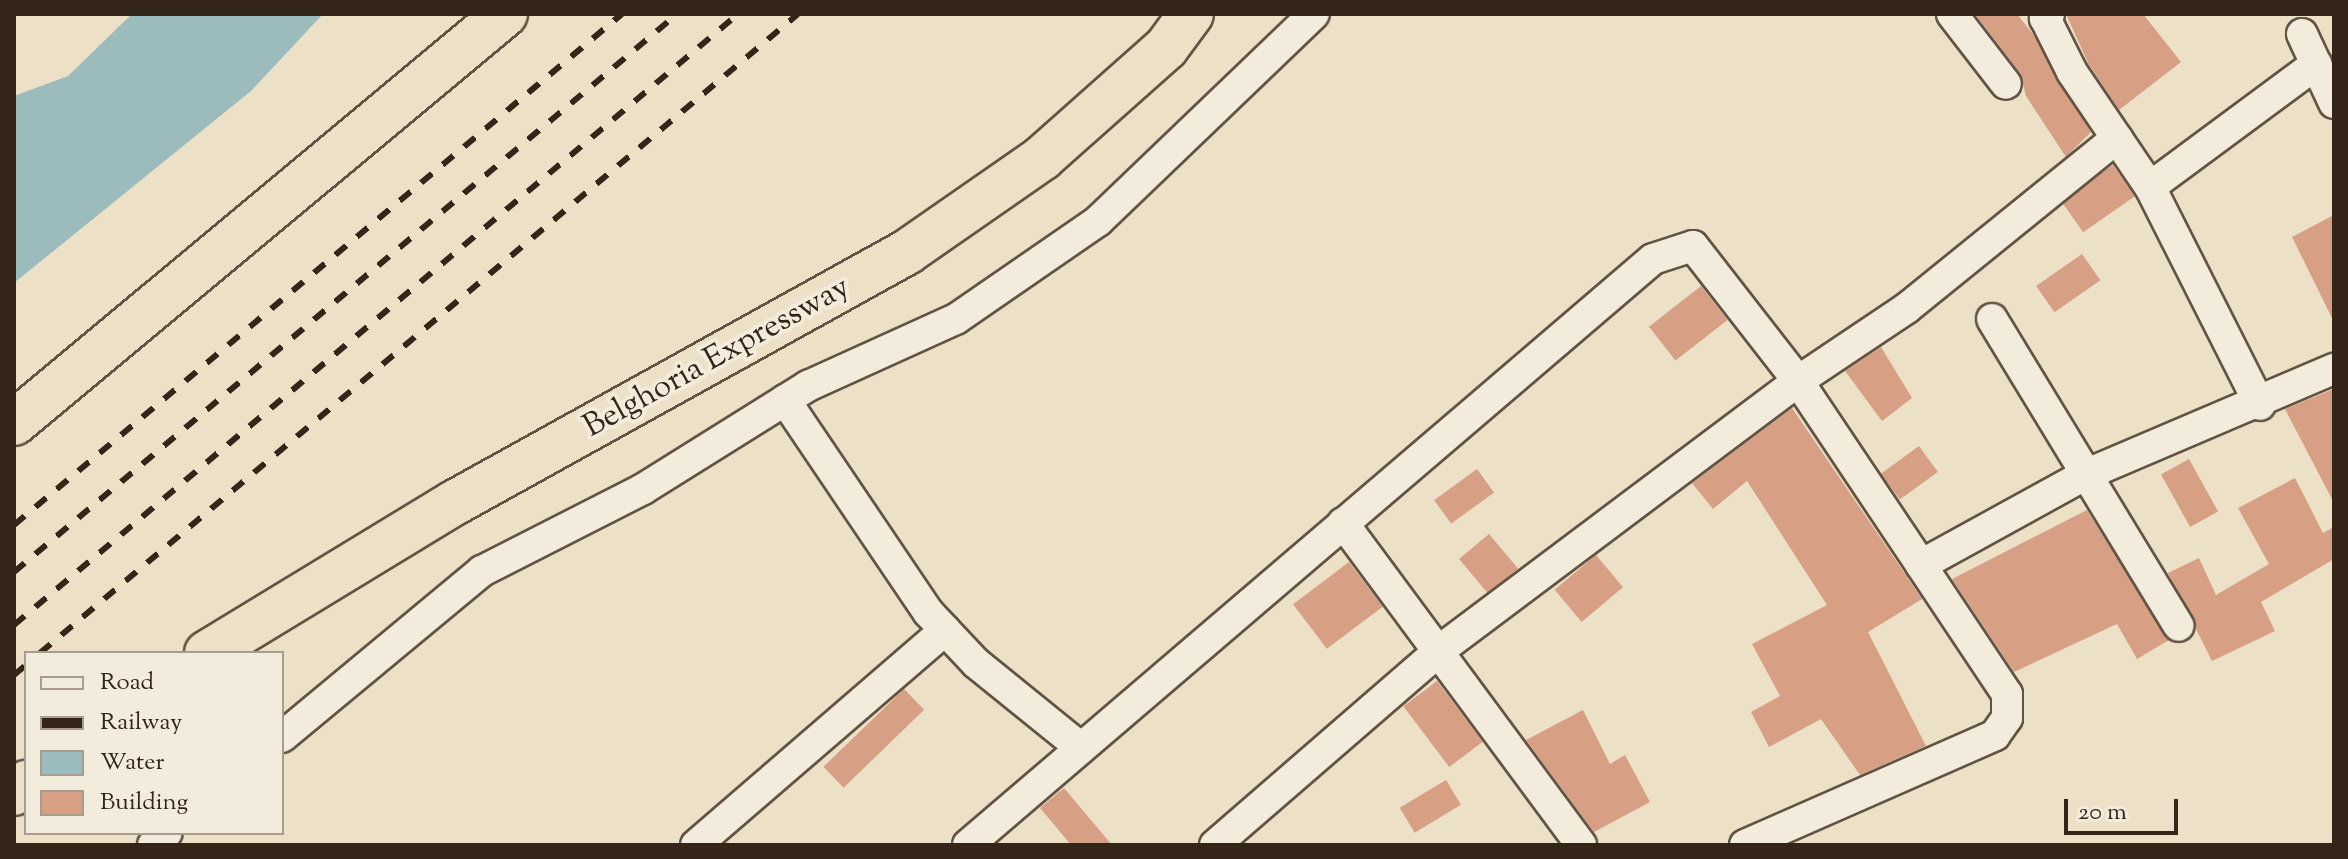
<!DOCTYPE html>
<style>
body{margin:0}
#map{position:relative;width:2348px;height:859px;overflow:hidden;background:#ece0c7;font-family:"Sorts Mill Goudy",serif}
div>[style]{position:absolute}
.water>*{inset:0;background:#9bbbbd}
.building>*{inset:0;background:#d79f84;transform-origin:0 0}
.roads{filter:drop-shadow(2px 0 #625444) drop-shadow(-2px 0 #625444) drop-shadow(0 2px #625444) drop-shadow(0 -2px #625444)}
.street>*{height:30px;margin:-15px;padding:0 15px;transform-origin:15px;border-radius:15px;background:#f3ebdb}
.highway>*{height:44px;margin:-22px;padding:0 22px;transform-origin:22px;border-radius:22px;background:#ece0c7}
.rail>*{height:6px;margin-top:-3px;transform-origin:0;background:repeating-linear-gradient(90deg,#342519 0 14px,transparent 0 28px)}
span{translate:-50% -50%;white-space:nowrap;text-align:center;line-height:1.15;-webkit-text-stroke:8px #f3ebdb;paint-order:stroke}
.street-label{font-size:32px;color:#342519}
.frame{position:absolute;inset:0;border:16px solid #342519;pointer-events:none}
.legend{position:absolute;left:24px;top:651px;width:260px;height:184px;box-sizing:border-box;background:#f3ebdb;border:2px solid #a79c8d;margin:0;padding:10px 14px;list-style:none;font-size:24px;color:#342519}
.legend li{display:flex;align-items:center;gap:16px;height:40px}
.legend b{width:40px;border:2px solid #a79c8d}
.scale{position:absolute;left:2064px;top:799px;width:114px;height:36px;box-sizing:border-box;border:4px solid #342519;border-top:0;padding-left:10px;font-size:24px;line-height:28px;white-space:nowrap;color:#342519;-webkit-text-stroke:6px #f3ebdb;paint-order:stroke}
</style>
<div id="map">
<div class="water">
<i style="clip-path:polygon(132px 14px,323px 14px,251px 91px,14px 283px,14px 96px,68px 76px)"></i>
</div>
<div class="building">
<i style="clip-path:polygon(1975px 14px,2017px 14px,2033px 34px,2091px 132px,2066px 157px,2026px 96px,2020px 73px)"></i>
<i style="clip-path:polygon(2066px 14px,2143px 14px,2181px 62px,2119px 110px,2088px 63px)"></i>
<i style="left:2113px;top:165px;width:38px;height:63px;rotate:55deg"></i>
<i style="clip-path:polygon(2334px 215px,2334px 322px,2292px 237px)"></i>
<i style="left:2082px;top:254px;width:32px;height:56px;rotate:55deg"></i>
<i style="left:1701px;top:286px;width:43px;height:66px;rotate:52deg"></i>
<i style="clip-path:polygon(1881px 347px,1912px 398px,1882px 421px,1845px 371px)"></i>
<i style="clip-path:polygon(2334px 389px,2334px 503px,2285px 409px)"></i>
<i style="clip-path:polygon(1792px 408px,1922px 599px,1868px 632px,1926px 746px,1860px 775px,1821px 719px,1769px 747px,1751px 712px,1780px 696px,1752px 644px,1827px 605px,1747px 481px,1713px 509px,1692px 483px)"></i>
<i style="left:1919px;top:446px;width:32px;height:47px;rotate:54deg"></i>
<i style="left:2189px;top:459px;width:60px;height:32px;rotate:61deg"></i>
<i style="left:1477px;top:469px;width:29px;height:53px;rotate:54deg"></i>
<i style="clip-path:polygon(2295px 478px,2323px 533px,2334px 527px,2334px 559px,2261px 602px,2275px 631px,2212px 661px,2168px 573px,2199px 558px,2216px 595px,2269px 564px,2238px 508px)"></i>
<i style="clip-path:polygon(2087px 510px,2169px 640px,2137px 659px,2117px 624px,2014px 672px,1952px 579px)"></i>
<i style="left:1489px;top:534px;width:45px;height:39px;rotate:50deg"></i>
<i style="left:1596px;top:555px;width:42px;height:54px;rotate:50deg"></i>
<i style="left:1349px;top:562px;width:56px;height:70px;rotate:53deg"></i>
<i style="left:1437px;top:681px;width:76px;height:42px;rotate:53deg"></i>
<i style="left:904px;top:689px;width:29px;height:112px;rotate:46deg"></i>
<i style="clip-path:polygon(1583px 710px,1610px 764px,1625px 755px,1650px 802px,1594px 832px,1526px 740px)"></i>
<i style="left:1446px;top:780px;width:29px;height:54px;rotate:59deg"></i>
<i style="clip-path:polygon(1064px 788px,1112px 845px,1071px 845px,1040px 808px)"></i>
</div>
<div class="roads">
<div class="street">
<i style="left:1952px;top:14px;width:88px;rotate:52.4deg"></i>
<i style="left:2049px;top:14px;width:6px;rotate:135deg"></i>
<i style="left:2045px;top:18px;width:60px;rotate:63.4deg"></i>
<i style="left:2072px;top:72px;width:139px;rotate:55.9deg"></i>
<i style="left:2150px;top:187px;width:244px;rotate:63.2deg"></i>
<i style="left:2302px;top:34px;width:76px;rotate:65.1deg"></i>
<i style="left:2150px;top:187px;width:207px;rotate:-36.5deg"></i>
<i style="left:1992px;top:319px;width:359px;rotate:58.7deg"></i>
<i style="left:785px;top:400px;width:256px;rotate:56deg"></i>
<i style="left:928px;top:612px;width:70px;rotate:46.7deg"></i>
<i style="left:976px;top:663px;width:135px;rotate:39deg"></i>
<i style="left:1343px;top:523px;width:400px;rotate:53.5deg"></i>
<i style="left:282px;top:737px;width:260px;rotate:-39.7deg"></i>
<i style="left:482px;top:571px;width:181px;rotate:-27deg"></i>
<i style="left:643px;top:489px;width:195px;rotate:-32deg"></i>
<i style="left:808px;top:386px;width:162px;rotate:-24.4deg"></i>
<i style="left:956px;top:319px;width:173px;rotate:-34.6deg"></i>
<i style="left:1098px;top:221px;width:299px;rotate:-43.8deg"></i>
<i style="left:153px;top:845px;width:18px;rotate:-41deg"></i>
<i style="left:696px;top:845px;width:329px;rotate:-40.8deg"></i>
<i style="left:968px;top:845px;width:901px;rotate:-40.55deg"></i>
<i style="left:1653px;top:259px;width:42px;rotate:-18deg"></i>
<i style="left:1693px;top:246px;width:171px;rotate:52.1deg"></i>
<i style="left:1798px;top:381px;width:221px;rotate:56.2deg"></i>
<i style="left:1215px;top:845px;width:298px;rotate:-40.9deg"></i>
<i style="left:1440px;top:650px;width:448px;rotate:-36.9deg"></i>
<i style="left:1798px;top:381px;width:131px;rotate:-33.8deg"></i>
<i style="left:1907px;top:308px;width:270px;rotate:-39deg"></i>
<i style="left:1745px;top:845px;width:273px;rotate:-23.7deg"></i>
<i style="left:1995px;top:735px;width:21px;rotate:-55deg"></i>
<i style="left:2007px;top:718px;width:24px;rotate:-90deg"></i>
<i style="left:2007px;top:694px;width:155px;rotate:-123.7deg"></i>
<i style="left:1921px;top:565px;width:187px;rotate:-28.8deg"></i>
<i style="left:2085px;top:475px;width:271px;rotate:-23.1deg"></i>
</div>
<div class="highway">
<i style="left:14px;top:423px;width:639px;rotate:-39.79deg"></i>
<i style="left:207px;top:653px;width:289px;rotate:-31.3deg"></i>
<i style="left:454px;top:503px;width:518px;rotate:-28.99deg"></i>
<i style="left:907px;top:252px;width:165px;rotate:-34.8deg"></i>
<i style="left:1042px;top:158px;width:166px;rotate:-41.6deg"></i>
<i style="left:1166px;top:48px;width:42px;rotate:-53.7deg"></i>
<i style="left:14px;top:793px;width:16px;rotate:-40deg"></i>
</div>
</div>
<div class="rail">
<i style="left:14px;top:525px;width:794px;rotate:-40.05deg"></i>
<i style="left:14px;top:572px;width:867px;rotate:-40.08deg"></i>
<i style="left:14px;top:625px;width:947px;rotate:-40.16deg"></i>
<i style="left:40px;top:653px;width:991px;rotate:-40.13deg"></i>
<i style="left:14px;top:675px;width:16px;rotate:-40deg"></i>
</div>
<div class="street-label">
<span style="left:717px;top:358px;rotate:-29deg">Belghoria Expressway</span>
</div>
<div class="frame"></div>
<ul class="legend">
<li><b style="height:10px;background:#f3ebdb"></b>Road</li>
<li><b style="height:10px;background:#342519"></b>Railway</li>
<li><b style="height:22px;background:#9bbbbd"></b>Water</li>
<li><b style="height:22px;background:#d79f84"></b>Building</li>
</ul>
<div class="scale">20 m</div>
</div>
